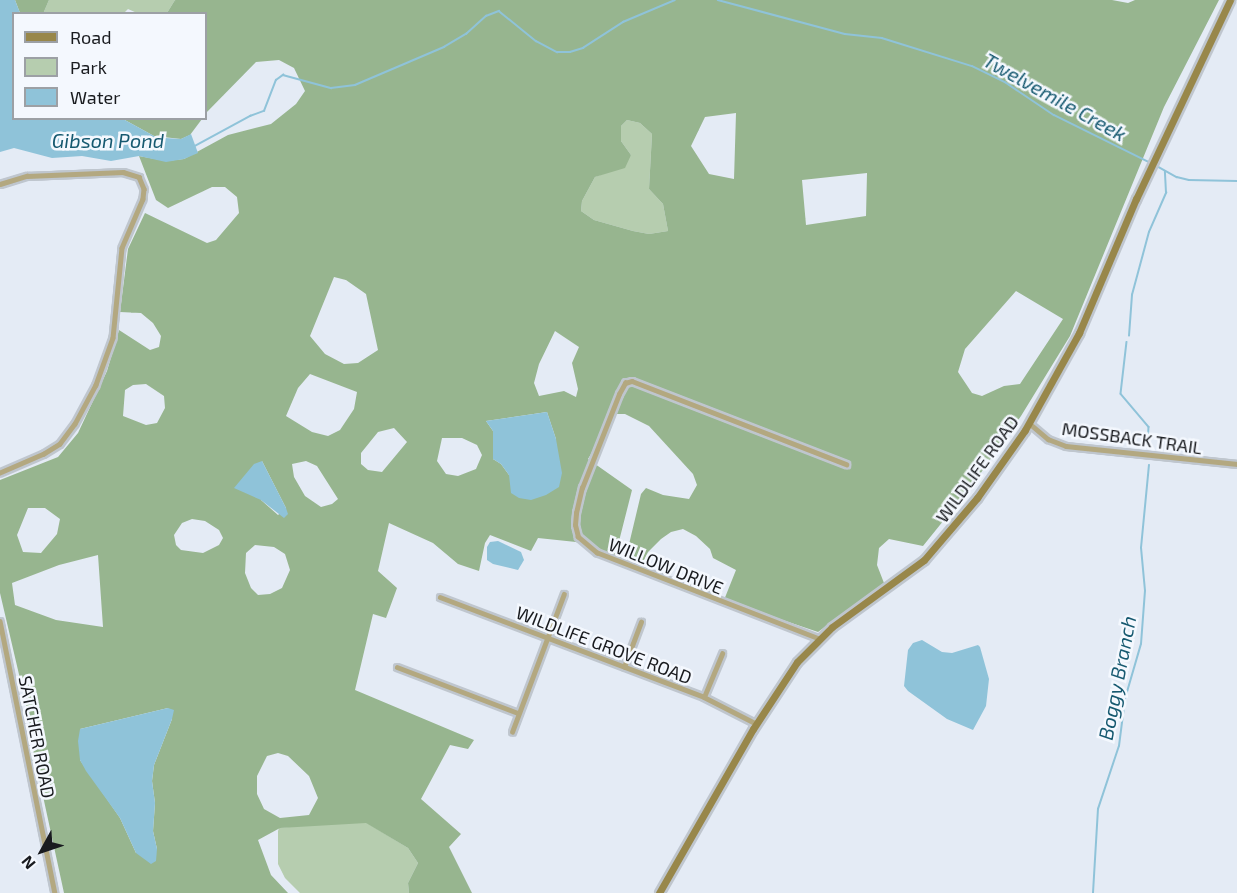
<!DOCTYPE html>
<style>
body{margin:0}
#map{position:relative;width:1237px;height:893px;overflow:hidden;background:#e4ebf5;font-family:"Exo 2",sans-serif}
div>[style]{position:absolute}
.green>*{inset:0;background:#b6cdaf}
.forest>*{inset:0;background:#97b58f}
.water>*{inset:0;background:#8fc3d9}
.stream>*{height:1.5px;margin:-0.75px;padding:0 0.75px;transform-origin:0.75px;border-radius:0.75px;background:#8fc3d9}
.roads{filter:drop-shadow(2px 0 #bfc6ce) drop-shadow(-2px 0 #bfc6ce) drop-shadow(0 2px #bfc6ce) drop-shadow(0 -2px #bfc6ce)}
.street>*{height:4.5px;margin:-2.25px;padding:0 2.25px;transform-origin:2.25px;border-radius:2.25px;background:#b3a880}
.secondary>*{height:7px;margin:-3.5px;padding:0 3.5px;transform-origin:3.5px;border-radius:3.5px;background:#98874a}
span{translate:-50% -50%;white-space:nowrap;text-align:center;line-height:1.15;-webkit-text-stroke:5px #f4f8fe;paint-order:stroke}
.street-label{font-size:18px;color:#191b1f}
.water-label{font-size:20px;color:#165970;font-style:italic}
.legend{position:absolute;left:12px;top:12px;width:195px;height:108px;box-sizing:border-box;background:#f4f8fe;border:2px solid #9ca0a5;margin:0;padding:8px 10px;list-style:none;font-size:18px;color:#191b1f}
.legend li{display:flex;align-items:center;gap:12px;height:30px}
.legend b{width:30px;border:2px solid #9ca0a5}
.north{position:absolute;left:12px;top:821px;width:60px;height:60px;-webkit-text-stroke:4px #f4f8fe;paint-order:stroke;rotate:230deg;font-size:16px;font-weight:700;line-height:24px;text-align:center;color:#191b1f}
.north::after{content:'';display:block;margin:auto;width:21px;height:27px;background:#191b1f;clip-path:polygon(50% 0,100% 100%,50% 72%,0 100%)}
</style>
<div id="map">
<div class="green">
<i style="clip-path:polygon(49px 0,175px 0,167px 13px,137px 13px,128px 9px,124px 13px,43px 14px)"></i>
<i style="clip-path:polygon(627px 120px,640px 123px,652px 134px,649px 189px,663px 204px,668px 231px,649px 234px,633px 231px,594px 220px,581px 211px,582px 201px,595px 177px,613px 170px,631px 155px,621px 141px,621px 126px)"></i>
<i style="clip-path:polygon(329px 823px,367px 823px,408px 848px,418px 863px,408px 883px,409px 893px,300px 893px,285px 878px,278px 864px,278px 831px,279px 828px)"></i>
</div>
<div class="forest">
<i style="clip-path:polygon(15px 0,49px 0,43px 14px,20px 13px)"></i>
<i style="clip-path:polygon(evenodd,175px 0,1112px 0,1128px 3px,1135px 0,1219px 0,1164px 107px,1070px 336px,1021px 416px,973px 484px,923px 546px,889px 539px,879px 548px,877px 565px,884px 583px,818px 632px,724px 600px,736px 570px,713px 558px,710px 549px,696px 536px,683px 529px,671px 532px,661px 539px,648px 552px,640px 568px,625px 561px,641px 494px,646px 488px,663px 495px,689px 499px,697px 485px,693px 474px,649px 426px,625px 414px,615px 414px,588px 459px,632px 490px,615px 557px,576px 542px,538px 538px,531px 551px,490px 535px,485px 543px,479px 571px,458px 564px,433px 543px,389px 523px,378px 571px,397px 588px,386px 618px,373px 614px,355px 690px,474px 740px,468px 749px,450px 745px,421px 799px,461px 834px,449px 847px,472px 893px,409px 893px,408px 883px,418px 863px,408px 848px,366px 823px,280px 828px,258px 840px,271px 875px,288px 893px,64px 893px,33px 750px,28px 713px,0 593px,0 480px,58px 457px,78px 433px,107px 371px,119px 330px,150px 350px,159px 347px,161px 336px,153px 323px,141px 313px,120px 312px,128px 249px,145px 213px,207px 243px,216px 240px,239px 213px,237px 197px,225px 187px,212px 187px,168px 208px,156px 200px,139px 156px,166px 161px,184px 159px,228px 135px,271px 124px,296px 104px,305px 91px,294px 68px,279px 60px,256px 62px,206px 113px,206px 14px,167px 13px,175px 0,736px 113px,734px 179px,709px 174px,691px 146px,705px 117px,736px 113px,175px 0,627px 120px,640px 123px,652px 134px,649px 189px,663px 204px,668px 231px,649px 234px,633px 231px,594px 220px,581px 211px,582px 201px,595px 177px,625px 168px,631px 155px,621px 141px,621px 126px,627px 120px,175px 0,867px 173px,866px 216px,806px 225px,802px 180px,867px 173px,175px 0,334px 277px,346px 280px,366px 294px,378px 350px,358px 363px,344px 364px,325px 354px,310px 336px,334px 277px,175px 0,1016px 291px,1063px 319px,1020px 384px,1004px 386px,982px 396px,972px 393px,958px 372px,965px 349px,1016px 291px,175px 0,555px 331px,579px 347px,572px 363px,578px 389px,576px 397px,564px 391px,539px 396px,534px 383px,539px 364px,555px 331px,175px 0,310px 374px,357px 392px,354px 409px,340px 430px,328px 436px,312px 432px,286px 416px,298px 388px,310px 374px,175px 0,146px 384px,164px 396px,165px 408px,157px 423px,146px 425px,123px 416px,125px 390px,133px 385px,146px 384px,175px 0,547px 412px,556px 439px,509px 475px,501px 464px,493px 459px,493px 431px,486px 421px,547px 412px,175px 0,394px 428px,407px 442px,382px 472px,368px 470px,361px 464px,361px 453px,378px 432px,394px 428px,175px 0,442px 438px,462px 438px,477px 445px,482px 455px,476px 469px,458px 476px,446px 474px,437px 461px,442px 438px,175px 0,262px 461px,286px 508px,278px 515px,261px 500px,262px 461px,175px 0,306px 461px,317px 466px,338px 499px,332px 504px,321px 507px,305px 496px,294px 477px,292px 464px,306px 461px,175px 0,28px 508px,45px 508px,60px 519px,57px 534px,41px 553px,23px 552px,17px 535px,28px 508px,175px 0,192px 519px,205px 521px,219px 530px,223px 538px,219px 545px,203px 553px,181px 550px,176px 545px,174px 535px,182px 523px,192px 519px,175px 0,255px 545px,274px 547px,285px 554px,290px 570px,282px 588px,270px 594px,258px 595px,251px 588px,245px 573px,246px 553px,255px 545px,175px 0,98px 555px,103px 627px,56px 620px,15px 605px,12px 583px,59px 565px,98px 555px,175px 0,168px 708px,172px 719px,154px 765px,152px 781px,155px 803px,153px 831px,157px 849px,136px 853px,120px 818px,80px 760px,80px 729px,168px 708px,175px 0,278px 753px,288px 756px,309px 776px,318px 798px,309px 815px,280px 818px,264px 809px,257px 794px,257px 776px,267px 756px,278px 753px)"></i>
<i style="clip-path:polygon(123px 119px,202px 119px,190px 135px,181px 139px,154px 136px)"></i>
</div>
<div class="water">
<i style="clip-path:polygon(0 0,15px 0,20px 13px,14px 14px,14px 118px,123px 119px,154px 136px,165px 138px,181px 139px,191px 134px,198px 153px,184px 159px,166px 162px,139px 156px,111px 161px,82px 156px,52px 158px,14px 148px,0 152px)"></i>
<i style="clip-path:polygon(547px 412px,556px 439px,562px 473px,559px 487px,546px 495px,531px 500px,519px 498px,511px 493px,509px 475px,501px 464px,493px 459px,493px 431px,486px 421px)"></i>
<i style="clip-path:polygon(262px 461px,286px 508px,288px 514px,284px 518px,261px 500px,234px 488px,254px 464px)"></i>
<i style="clip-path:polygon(498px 541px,521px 552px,524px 560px,518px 570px,493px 564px,487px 560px,487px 547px,490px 542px)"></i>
<i style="clip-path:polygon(922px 640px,942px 652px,952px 653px,978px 645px,980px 647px,989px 679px,986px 706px,973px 730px,947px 719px,908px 691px,904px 686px,908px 650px,913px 643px)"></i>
<i style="clip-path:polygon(168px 708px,174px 710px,172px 719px,154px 765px,152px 781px,155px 803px,153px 831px,157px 849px,156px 861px,151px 864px,136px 853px,120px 818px,86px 771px,80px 760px,78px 741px,80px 729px)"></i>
</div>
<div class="stream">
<i style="left:718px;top:0;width:131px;rotate:15deg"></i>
<i style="left:845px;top:34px;width:37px;rotate:6deg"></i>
<i style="left:882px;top:38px;width:94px;rotate:17.3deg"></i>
<i style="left:972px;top:66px;width:37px;rotate:26deg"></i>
<i style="left:1005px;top:82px;width:59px;rotate:34deg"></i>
<i style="left:1054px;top:115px;width:108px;rotate:26.3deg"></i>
<i style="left:195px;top:146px;width:63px;rotate:-28.6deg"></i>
<i style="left:250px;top:116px;width:15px;rotate:-20deg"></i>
<i style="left:264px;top:111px;width:33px;rotate:-69deg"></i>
<i style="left:276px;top:80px;width:9px;rotate:-36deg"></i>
<i style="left:283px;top:75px;width:50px;rotate:15.2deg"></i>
<i style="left:331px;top:88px;width:24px;rotate:-7deg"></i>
<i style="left:355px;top:85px;width:97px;rotate:-23.1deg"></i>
<i style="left:444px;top:47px;width:26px;rotate:-31deg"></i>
<i style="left:466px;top:34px;width:27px;rotate:-42deg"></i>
<i style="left:486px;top:16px;width:14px;rotate:-21deg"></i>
<i style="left:499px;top:11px;width:48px;rotate:39deg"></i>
<i style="left:536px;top:41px;width:24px;rotate:28deg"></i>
<i style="left:557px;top:52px;width:13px"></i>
<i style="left:570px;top:52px;width:14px;rotate:-17deg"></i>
<i style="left:583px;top:48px;width:48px;rotate:-33deg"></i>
<i style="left:623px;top:22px;width:56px;rotate:-22.9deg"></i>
<i style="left:1155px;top:165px;width:25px;rotate:29deg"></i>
<i style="left:1177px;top:177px;width:12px;rotate:14deg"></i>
<i style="left:1189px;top:180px;width:48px;rotate:1.2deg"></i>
<i style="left:1129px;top:336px;width:41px;rotate:-85.8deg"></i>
<i style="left:1132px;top:295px;width:65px;rotate:-74.9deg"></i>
<i style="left:1149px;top:232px;width:43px;rotate:-66.4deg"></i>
<i style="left:1166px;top:193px;width:21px;rotate:-93deg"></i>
<i style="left:1127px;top:342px;width:52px;rotate:96.6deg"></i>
<i style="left:1121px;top:394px;width:43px;rotate:49.7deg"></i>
<i style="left:1149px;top:427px;width:19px;rotate:93deg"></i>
<i style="left:1093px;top:893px;width:84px;rotate:-86.6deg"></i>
<i style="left:1098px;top:809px;width:66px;rotate:-71.6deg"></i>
<i style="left:1119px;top:746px;width:47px;rotate:-82.7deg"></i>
<i style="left:1125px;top:699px;width:57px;rotate:-73.8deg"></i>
<i style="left:1141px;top:644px;width:53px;rotate:-85.7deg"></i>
<i style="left:1145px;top:591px;width:43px;rotate:-95.3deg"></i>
<i style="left:1141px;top:548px;width:83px;rotate:-84.5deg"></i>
</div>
<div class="roads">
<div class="street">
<i style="left:0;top:184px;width:28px;rotate:-17deg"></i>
<i style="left:27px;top:176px;width:96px;rotate:-2.4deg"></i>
<i style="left:123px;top:172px;width:17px;rotate:17deg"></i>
<i style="left:139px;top:177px;width:13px;rotate:67deg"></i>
<i style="left:144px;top:189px;width:10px;rotate:96deg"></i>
<i style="left:143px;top:199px;width:53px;rotate:113.2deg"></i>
<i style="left:122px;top:248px;width:90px;rotate:95.7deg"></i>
<i style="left:113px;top:338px;width:50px;rotate:109.9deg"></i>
<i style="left:96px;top:385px;width:44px;rotate:118.3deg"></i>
<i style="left:75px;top:424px;width:25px;rotate:127deg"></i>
<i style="left:60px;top:444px;width:19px;rotate:148deg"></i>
<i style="left:44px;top:454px;width:48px;rotate:156.6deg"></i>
<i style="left:1029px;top:423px;width:25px;rotate:40deg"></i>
<i style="left:1048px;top:439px;width:19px;rotate:21deg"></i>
<i style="left:1066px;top:446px;width:172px;rotate:6deg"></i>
<i style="left:440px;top:597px;width:282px;rotate:20.7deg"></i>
<i style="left:704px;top:697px;width:59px;rotate:27deg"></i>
<i style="left:0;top:621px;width:278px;rotate:78.6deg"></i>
<i style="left:819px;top:639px;width:238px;rotate:-158.8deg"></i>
<i style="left:597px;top:553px;width:25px;rotate:-140deg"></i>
<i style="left:578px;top:537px;width:12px;rotate:-104deg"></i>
<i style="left:575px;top:525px;width:12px;rotate:-85deg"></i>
<i style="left:576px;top:513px;width:26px;rotate:-77deg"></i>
<i style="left:582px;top:488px;width:101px;rotate:-68.5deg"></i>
<i style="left:619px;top:394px;width:13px;rotate:-61deg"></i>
<i style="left:625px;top:383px;width:7px;rotate:-16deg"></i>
<i style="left:632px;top:381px;width:230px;rotate:21.2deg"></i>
<i style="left:397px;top:667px;width:129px;rotate:20.8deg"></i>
<i style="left:624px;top:667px;width:48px;rotate:-69.3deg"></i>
<i style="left:704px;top:697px;width:47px;rotate:-67.3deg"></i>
<i style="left:512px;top:732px;width:147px;rotate:-69.4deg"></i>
</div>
<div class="secondary">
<i style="left:659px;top:893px;width:189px;rotate:-60.2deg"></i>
<i style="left:753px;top:729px;width:80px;rotate:-56.7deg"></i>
<i style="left:797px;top:662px;width:49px;rotate:-45deg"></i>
<i style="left:832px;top:627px;width:114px;rotate:-36.1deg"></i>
<i style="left:924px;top:560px;width:82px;rotate:-49.5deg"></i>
<i style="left:977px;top:498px;width:83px;rotate:-54.8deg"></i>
<i style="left:1025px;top:430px;width:111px;rotate:-60.9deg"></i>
<i style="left:1079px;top:333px;width:146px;rotate:-67deg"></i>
<i style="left:1136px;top:199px;width:220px;rotate:-64.7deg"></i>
</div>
</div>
<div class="street-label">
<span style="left:1132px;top:438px;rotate:8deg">MOSSBACK TRAIL</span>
<span style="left:977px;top:469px;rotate:-54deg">WILDLIFE ROAD</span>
<span style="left:666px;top:566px;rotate:22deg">WILLOW DRIVE</span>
<span style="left:604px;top:645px;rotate:21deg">WILDLIFE GROVE ROAD</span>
<span style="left:37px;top:737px;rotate:79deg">SATCHER ROAD</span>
</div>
<div class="water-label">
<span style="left:1055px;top:97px;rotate:29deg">Twelvemile Creek</span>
<span style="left:108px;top:140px">Gibson Pond</span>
<span style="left:1117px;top:678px;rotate:-79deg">Boggy Branch</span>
</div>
<ul class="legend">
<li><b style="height:8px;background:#98874a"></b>Road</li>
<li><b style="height:16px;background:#b6cdaf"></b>Park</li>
<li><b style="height:16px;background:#8fc3d9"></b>Water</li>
</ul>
<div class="north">N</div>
</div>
